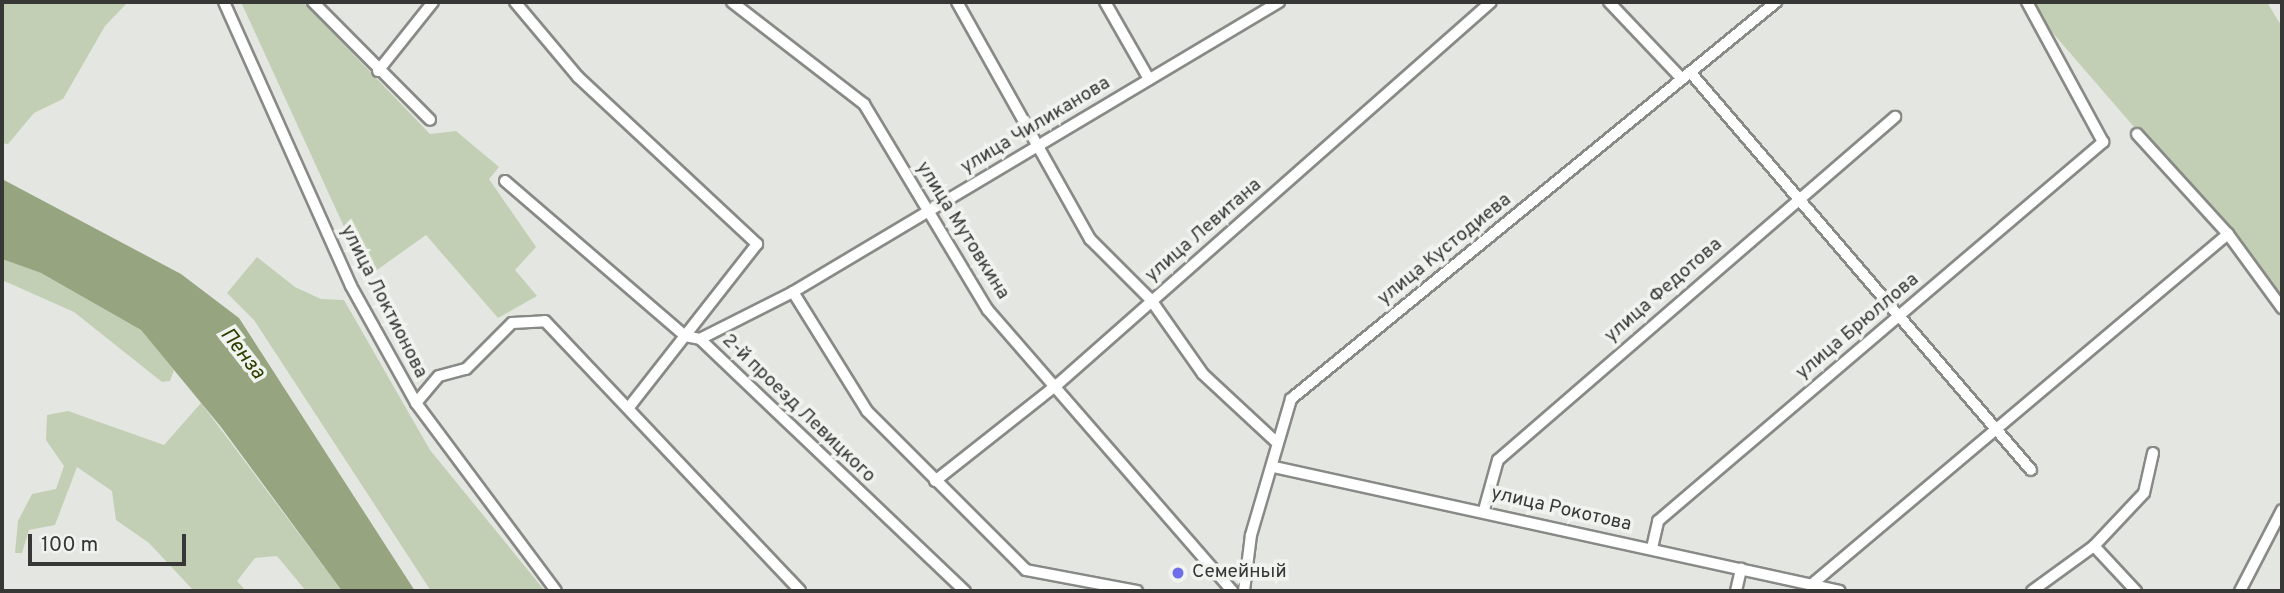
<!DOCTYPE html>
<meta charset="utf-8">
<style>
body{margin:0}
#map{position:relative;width:2284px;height:593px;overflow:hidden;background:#e4e6e1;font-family:Overpass,sans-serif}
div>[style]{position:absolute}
.green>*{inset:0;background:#c3cfb4}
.water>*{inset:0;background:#96a580}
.roads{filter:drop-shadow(2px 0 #888a86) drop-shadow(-2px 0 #888a86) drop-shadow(0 2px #888a86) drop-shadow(0 -2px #888a86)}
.minor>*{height:10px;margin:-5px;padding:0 5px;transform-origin:5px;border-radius:5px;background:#fff}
.dots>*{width:19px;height:19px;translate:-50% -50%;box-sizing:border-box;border:4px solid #f1f3ef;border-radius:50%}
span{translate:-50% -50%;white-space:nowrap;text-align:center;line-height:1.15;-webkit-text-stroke:7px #f1f3ef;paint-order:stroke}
.street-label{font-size:19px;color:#373836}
.poi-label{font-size:19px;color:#373836}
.left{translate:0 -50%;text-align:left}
.water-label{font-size:21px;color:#2c3f00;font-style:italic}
.frame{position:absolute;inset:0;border:4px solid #373836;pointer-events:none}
.scale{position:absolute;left:28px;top:534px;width:158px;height:32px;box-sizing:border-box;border:4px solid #373836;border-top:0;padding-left:9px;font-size:21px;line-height:24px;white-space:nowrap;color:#373836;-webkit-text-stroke:5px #f1f3ef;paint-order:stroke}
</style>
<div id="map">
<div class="green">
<i style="clip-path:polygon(2px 2px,128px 2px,105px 26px,63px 99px,34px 113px,8px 144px,2px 143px)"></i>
<i style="clip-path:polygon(241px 2px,303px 2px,430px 134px,456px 131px,499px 167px,489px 179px,536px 247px,515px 270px,537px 296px,498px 318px,426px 235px,367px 277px)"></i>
<i style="clip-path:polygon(2026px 2px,2267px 2px,2282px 27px,2282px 298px)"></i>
<i style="clip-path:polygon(257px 257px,295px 287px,321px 299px,344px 300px,430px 450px,545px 591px,431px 591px,254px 320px,227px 293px)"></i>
<i style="clip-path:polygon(2px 259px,41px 273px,141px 330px,174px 370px,170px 381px,162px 382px,74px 312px,2px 280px)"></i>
<i style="clip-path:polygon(201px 403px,342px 591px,306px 591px,277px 556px,255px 558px,237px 581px,246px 591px,194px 591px,149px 543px,116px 520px,112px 491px,77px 467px,55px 525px,29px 530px,22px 553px,15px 553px,18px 521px,32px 494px,56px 489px,64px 466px,46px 440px,47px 415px,68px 411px,164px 445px)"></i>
</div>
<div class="water">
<i style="clip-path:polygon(2px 179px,181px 274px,239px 318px,415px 591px,342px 591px,221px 427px,141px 330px,41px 273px,2px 259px)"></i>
</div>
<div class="roads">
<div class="minor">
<i style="left:224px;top:2px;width:311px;rotate:65.9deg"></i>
<i style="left:351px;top:286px;width:134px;rotate:60.9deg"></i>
<i style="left:416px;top:403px;width:234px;rotate:53.3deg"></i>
<i style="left:313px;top:2px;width:166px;rotate:45.2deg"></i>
<i style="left:515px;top:2px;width:98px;rotate:50deg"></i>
<i style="left:578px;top:77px;width:245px;rotate:43deg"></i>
<i style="left:757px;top:244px;width:207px;rotate:128.1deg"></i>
<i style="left:732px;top:2px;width:167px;rotate:37.7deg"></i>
<i style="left:864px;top:104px;width:240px;rotate:59deg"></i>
<i style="left:988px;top:310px;width:372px;rotate:49deg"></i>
<i style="left:957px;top:2px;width:272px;rotate:60.7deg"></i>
<i style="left:1090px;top:239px;width:86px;rotate:45deg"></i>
<i style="left:1151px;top:300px;width:90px;rotate:54.9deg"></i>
<i style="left:1203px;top:374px;width:98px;rotate:42.9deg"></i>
<i style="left:1105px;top:2px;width:89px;rotate:60.3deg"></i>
<i style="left:1609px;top:2px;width:106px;rotate:46.5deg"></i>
<i style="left:378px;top:71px;width:88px;rotate:-51.4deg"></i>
<i style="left:1690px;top:72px;width:524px;rotate:49.41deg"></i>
<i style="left:2137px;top:134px;width:135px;rotate:47.7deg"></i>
<i style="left:2228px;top:234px;width:92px;rotate:53.9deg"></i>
<i style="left:505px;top:181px;width:238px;rotate:40.7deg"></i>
<i style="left:685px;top:336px;width:15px;rotate:11deg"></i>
<i style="left:700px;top:339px;width:366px;rotate:43.6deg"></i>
<i style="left:793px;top:292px;width:140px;rotate:58.1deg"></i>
<i style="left:867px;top:411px;width:225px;rotate:45deg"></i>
<i style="left:1026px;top:570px;width:113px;rotate:10.7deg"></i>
<i style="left:700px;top:339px;width:104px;rotate:-26.8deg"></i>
<i style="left:793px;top:292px;width:566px;rotate:-30.82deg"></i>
<i style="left:416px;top:403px;width:35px;rotate:-50deg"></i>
<i style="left:439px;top:376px;width:28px;rotate:-15deg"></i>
<i style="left:466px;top:369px;width:65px;rotate:-45deg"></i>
<i style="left:512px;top:323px;width:33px;rotate:-3deg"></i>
<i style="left:545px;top:321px;width:371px;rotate:46.6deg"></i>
<i style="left:1274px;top:467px;width:579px;rotate:12.36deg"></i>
<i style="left:935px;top:481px;width:157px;rotate:-38.3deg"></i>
<i style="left:1058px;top:384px;width:577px;rotate:-41.42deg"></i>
<i style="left:1484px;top:510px;width:52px;rotate:-74.4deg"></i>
<i style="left:1498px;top:460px;width:525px;rotate:-40.83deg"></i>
<i style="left:2094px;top:546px;width:62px;rotate:47deg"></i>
<i style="left:1652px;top:548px;width:28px;rotate:-77deg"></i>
<i style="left:1658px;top:521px;width:585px;rotate:-40.42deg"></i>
<i style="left:2103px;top:142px;width:159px;rotate:-118.5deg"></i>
<i style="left:1811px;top:585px;width:545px;rotate:-40.09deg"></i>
<i style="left:1244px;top:591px;width:56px;rotate:-82.9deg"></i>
<i style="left:1251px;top:535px;width:142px;rotate:-73.6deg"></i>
<i style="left:1291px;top:399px;width:627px;rotate:-39.3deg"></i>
<i style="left:1736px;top:591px;width:23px;rotate:-77deg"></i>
<i style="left:2032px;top:591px;width:77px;rotate:-36deg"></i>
<i style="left:2094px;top:546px;width:73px;rotate:-46.7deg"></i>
<i style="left:2144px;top:493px;width:41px;rotate:-77.3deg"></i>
<i style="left:2240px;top:591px;width:91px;rotate:-62.6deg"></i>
</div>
</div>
<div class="dots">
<i style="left:1178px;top:573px;background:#6e6ee8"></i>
</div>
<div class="street-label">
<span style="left:1036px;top:126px;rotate:-31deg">улица Чиликанова</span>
<span style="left:962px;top:231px;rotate:58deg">улица Мутовкина</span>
<span style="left:1204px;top:231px;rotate:-41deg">улица Левитана</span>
<span style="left:1445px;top:250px;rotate:-39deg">улица Кустодиева</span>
<span style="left:1664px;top:291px;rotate:-41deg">улица Федотова</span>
<span style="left:383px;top:302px;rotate:63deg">улица Локтионова</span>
<span style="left:1858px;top:327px;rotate:-40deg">улица Брюллова</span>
<span style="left:798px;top:409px;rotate:44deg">2-й проезд Левицкого</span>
<span style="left:1561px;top:510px;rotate:13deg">улица Рокотова</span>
</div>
<div class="poi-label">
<span class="left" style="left:1192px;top:573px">Семейный</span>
</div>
<div class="water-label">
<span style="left:242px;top:354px;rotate:52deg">Пенза</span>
</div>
<div class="frame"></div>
<div class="scale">100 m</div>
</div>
